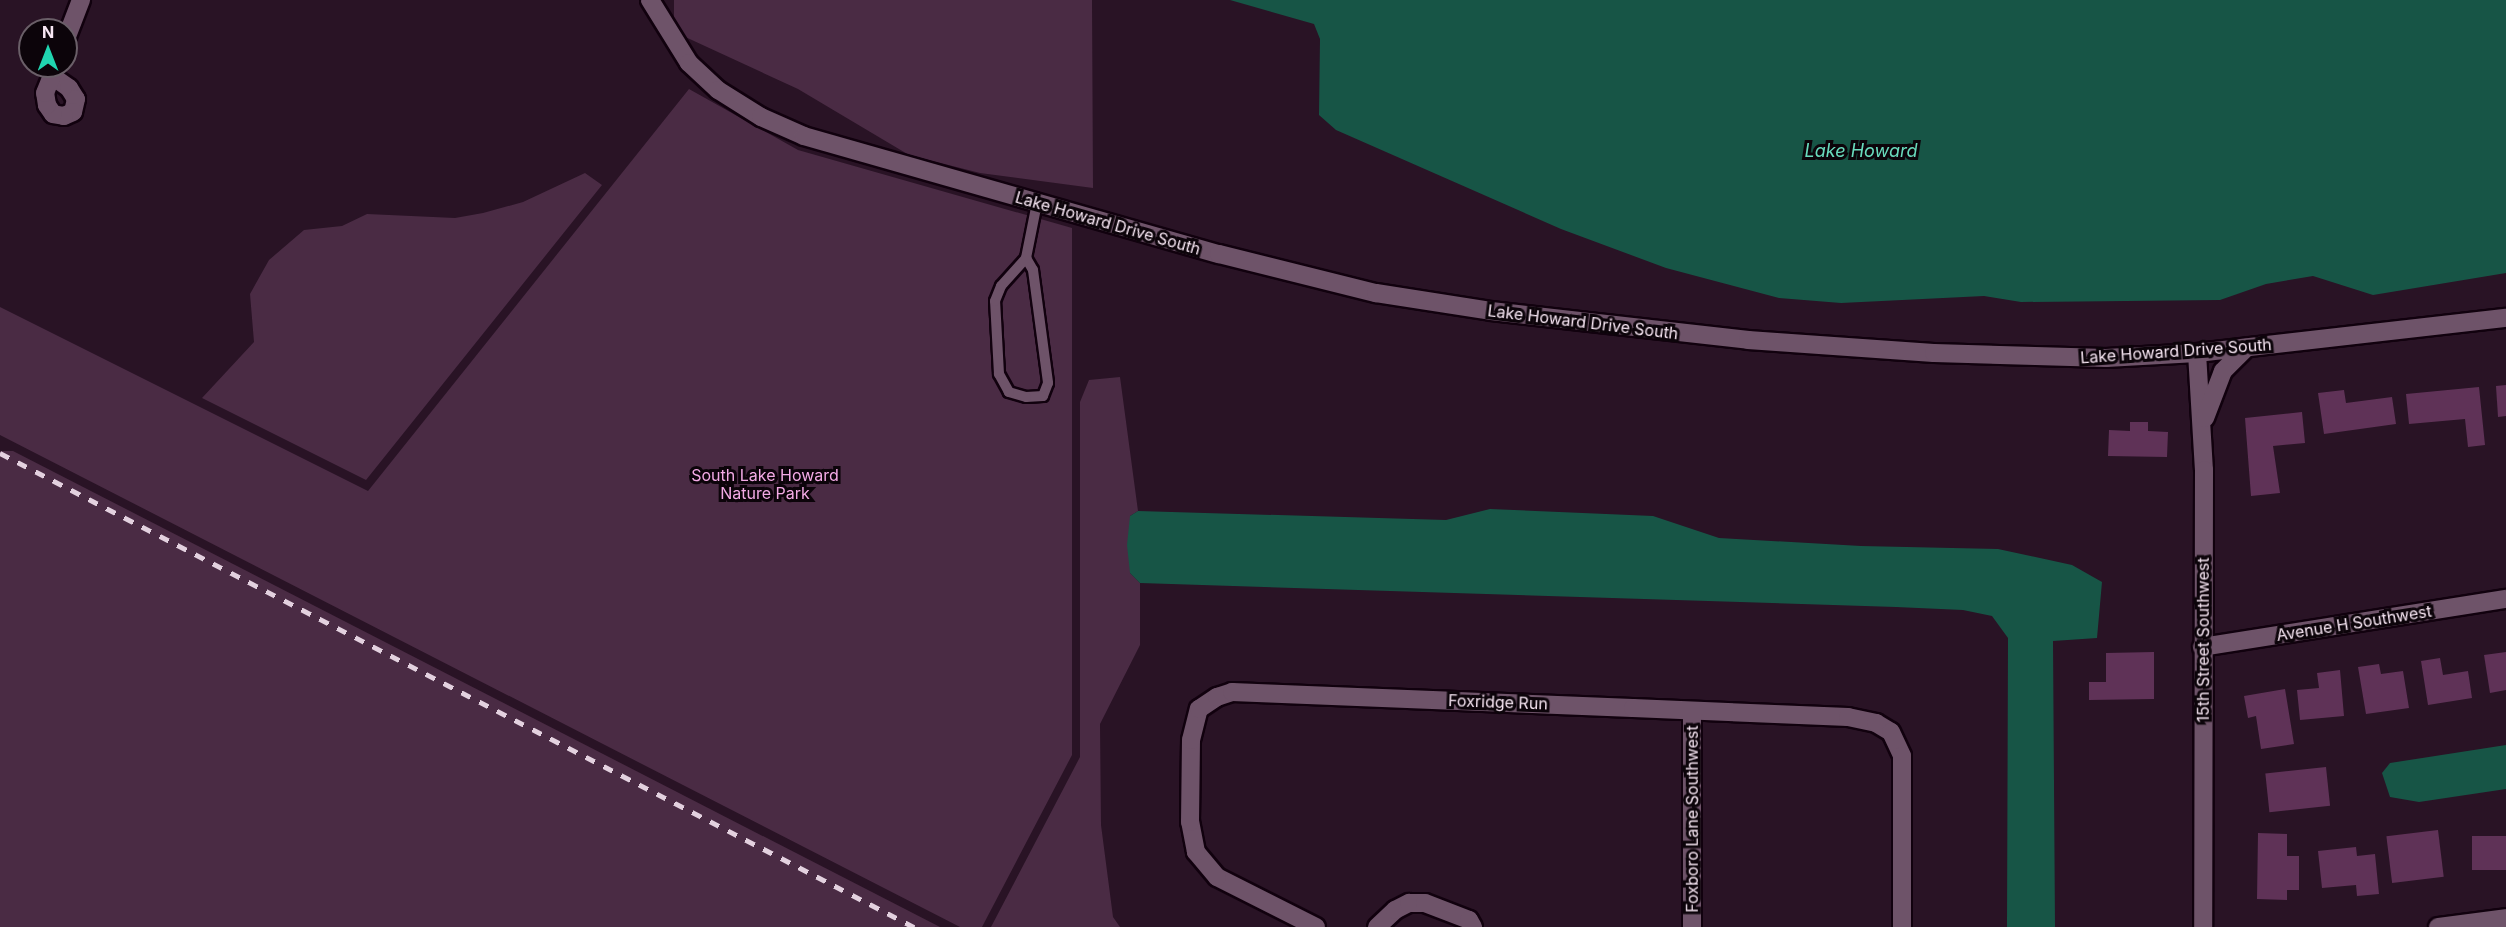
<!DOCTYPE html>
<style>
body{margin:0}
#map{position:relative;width:2506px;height:927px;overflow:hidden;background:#291325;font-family:Inter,sans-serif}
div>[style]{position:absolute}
.green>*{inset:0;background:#4a2b44}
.water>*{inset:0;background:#175546}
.building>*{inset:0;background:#5f3257;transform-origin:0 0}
.roads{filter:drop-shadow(2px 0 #11010e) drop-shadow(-2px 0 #11010e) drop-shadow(0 2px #11010e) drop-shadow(0 -2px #11010e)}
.lane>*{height:10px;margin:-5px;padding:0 5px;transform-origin:5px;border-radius:5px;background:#6e5369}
.street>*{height:18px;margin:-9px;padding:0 9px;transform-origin:9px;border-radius:9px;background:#6e5369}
.secondary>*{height:18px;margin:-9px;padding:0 9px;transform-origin:9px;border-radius:9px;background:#6e5369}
.rail>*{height:4.5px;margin-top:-2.25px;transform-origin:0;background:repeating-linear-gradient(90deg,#e3d1df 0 10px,transparent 0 20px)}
span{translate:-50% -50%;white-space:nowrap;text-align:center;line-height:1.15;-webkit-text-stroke:6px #0c040a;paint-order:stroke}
.street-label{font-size:16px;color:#f8e7f4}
.park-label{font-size:16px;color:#f3aae5}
.water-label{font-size:18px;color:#69dbbd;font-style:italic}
.north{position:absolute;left:18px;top:18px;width:60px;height:60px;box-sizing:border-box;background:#0c040a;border:2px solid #6a5f68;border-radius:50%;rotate:0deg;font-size:16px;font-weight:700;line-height:24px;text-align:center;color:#f8e7f4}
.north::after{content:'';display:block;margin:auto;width:21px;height:27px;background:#20d5b0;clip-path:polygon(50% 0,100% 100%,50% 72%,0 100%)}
</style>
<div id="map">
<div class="green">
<i style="clip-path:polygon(674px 0,1092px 0,1093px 188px,980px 173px,909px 155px,798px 89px,681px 35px,674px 24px)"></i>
<i style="clip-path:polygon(689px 89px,798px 150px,1072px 228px,1072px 755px,982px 927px,960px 927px,0 435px,0 307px,368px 491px)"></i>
<i style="clip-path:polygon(585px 173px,602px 185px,366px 480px,202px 398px,254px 342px,250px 294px,269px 260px,304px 230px,342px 226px,367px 214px,455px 218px,483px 213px,523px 202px)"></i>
<i style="clip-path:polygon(1120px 377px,1138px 511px,1130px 516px,1130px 573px,1140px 583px,1140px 645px,1100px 724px,1101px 825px,1113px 917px,1120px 927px,991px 927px,1080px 757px,1080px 402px,1089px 380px)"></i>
<i style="clip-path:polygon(0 451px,13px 451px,940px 927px,0 927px)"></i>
</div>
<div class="water">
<i style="clip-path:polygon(1230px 0,2506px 0,2506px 273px,2373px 295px,2313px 276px,2266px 284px,2220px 300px,2021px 302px,1984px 296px,1841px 303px,1779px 298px,1666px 268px,1561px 229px,1336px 130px,1319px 115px,1320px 39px,1314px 24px)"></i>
<i style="clip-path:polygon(1490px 509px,1653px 516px,1719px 538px,1861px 546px,1998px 549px,2072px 565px,2102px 582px,2097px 638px,2053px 641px,2055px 927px,2007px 927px,2008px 638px,1992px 616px,1963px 610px,1896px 607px,1140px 583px,1130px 573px,1127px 545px,1130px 516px,1138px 511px,1446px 520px)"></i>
<i style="clip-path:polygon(2506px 745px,2506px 789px,2419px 802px,2390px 797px,2382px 773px,2390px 763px)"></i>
</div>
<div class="building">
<i style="clip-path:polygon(2506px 385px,2506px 416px,2498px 417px,2496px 386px)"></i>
<i style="clip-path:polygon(2479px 387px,2485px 445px,2468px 447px,2465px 419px,2409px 424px,2406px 394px)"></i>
<i style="clip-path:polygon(2344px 390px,2346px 403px,2392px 397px,2396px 424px,2324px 434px,2318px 393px)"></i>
<i style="clip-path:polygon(2302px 412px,2305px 443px,2273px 446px,2280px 493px,2251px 496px,2245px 418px)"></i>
<i style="clip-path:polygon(2130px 422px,2148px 422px,2148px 431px,2168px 432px,2167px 457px,2108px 456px,2109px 430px,2130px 431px)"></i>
<i style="clip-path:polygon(2154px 652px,2154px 699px,2089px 700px,2089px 682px,2106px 682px,2106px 653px)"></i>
<i style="clip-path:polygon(2506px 652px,2506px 690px,2490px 693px,2484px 655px)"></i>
<i style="clip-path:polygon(2440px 658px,2443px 675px,2468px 671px,2472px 698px,2428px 705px,2421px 661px)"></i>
<i style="clip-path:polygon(2379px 664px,2381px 674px,2403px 671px,2409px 708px,2366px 714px,2358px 667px)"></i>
<i style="clip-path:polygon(2340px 670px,2344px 716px,2300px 720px,2297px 690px,2319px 688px,2317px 673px)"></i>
<i style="clip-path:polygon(2285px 689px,2294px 744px,2261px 749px,2256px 716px,2248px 718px,2244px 696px)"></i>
<i style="left:2326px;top:767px;width:39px;height:61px;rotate:84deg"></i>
<i style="left:2438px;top:830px;width:47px;height:52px;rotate:83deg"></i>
<i style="clip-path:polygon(2258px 833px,2287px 834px,2287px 856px,2299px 856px,2299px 890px,2287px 890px,2287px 900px,2257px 899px)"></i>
<i style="left:2506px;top:836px;width:34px;height:34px;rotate:90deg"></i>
<i style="clip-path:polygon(2356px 847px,2357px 856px,2375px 854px,2379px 894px,2357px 896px,2356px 885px,2322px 888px,2318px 851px)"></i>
</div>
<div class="roads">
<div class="lane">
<i style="left:1026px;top:258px;width:14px;rotate:60deg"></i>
<i style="left:1033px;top:270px;width:114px;rotate:82.4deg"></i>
<i style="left:1048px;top:383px;width:14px;rotate:111deg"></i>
<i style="left:1043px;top:396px;width:17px;rotate:177deg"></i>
<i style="left:1026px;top:397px;width:18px;rotate:-164deg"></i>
<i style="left:1009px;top:392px;width:21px;rotate:-119deg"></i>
<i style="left:999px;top:374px;width:73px;rotate:-93.1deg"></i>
<i style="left:995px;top:301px;width:16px;rotate:-68deg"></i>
<i style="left:1001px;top:286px;width:38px;rotate:-48deg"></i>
<i style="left:1026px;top:258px;width:56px;rotate:-78.7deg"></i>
</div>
<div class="street">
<i style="left:66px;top:39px;width:42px;rotate:-69deg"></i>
<i style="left:52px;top:76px;width:21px;rotate:35deg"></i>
<i style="left:69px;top:88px;width:13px;rotate:58deg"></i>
<i style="left:76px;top:99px;width:13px;rotate:103deg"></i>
<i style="left:73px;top:112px;width:10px;rotate:156deg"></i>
<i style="left:64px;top:116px;width:11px;rotate:-170deg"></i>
<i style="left:53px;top:114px;width:11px;rotate:-124deg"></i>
<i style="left:47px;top:105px;width:12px;rotate:-99deg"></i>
<i style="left:45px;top:93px;width:29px;rotate:-68deg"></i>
<i style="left:2202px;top:647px;width:308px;rotate:-9deg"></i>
<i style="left:1316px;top:927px;width:111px;rotate:-153.2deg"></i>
<i style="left:1217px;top:877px;width:33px;rotate:-130deg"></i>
<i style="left:1196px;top:852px;width:31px;rotate:-101deg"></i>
<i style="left:1190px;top:822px;width:82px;rotate:-89.3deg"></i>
<i style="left:1191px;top:740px;width:32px;rotate:-76deg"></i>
<i style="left:1199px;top:709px;width:22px;rotate:-34deg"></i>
<i style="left:1217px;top:697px;width:16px;rotate:-18deg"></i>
<i style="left:1232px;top:692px;width:401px;rotate:2.3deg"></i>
<i style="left:1633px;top:708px;width:215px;rotate:2.4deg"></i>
<i style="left:1848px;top:717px;width:29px;rotate:12deg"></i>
<i style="left:1876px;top:723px;width:17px;rotate:31deg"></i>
<i style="left:1891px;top:732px;width:26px;rotate:65deg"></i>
<i style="left:1902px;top:756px;width:171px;rotate:90deg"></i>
<i style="left:1377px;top:927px;width:25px;rotate:-43deg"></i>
<i style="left:1395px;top:910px;width:16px;rotate:-27deg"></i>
<i style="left:1409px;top:903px;width:16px"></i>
<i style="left:1425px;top:903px;width:47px;rotate:21.1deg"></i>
<i style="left:1469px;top:920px;width:8px;rotate:60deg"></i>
<i style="left:1692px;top:927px;width:216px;rotate:-90deg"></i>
<i style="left:2438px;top:927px;width:69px;rotate:-7.5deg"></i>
</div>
<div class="secondary">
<i style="left:650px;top:0;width:74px;rotate:58.2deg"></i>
<i style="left:689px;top:63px;width:40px;rotate:43deg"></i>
<i style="left:718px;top:90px;width:51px;rotate:32.1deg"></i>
<i style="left:761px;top:117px;width:47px;rotate:23.8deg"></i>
<i style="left:804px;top:136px;width:431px;rotate:15.9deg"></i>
<i style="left:1219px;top:254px;width:162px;rotate:14deg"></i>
<i style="left:1376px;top:293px;width:116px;rotate:8.9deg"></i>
<i style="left:1491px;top:311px;width:259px;rotate:6.4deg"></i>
<i style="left:1748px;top:340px;width:186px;rotate:4deg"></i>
<i style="left:1934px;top:353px;width:172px;rotate:1.7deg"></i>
<i style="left:2106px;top:358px;width:91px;rotate:-3.1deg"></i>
<i style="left:2197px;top:353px;width:311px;rotate:-6.5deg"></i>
<i style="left:2197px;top:353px;width:117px;rotate:86.6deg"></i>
<i style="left:2204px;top:470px;width:457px;rotate:90.1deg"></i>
<i style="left:2205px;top:418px;width:50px;rotate:-69deg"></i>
<i style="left:2223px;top:371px;width:33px;rotate:-45deg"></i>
</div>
</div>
<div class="rail">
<i style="left:0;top:453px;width:1030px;rotate:27.41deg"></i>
</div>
<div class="street-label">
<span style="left:1108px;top:223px;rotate:16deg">Lake Howard Drive South</span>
<span style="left:1583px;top:322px;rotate:7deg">Lake Howard Drive South</span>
<span style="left:2176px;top:351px;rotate:-4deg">Lake Howard Drive South</span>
<span style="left:2354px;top:623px;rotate:-9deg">Avenue H Southwest</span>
<span style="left:2203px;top:640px;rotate:-90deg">15th Street Southwest</span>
<span style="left:1498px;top:702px;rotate:2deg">Foxridge Run</span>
<span style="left:1692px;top:819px;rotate:-90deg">Foxboro Lane Southwest</span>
</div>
<div class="park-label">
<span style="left:765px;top:484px">South Lake Howard<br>Nature Park</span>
</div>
<div class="water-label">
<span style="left:1861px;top:151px">Lake Howard</span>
</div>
<div class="north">N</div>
</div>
